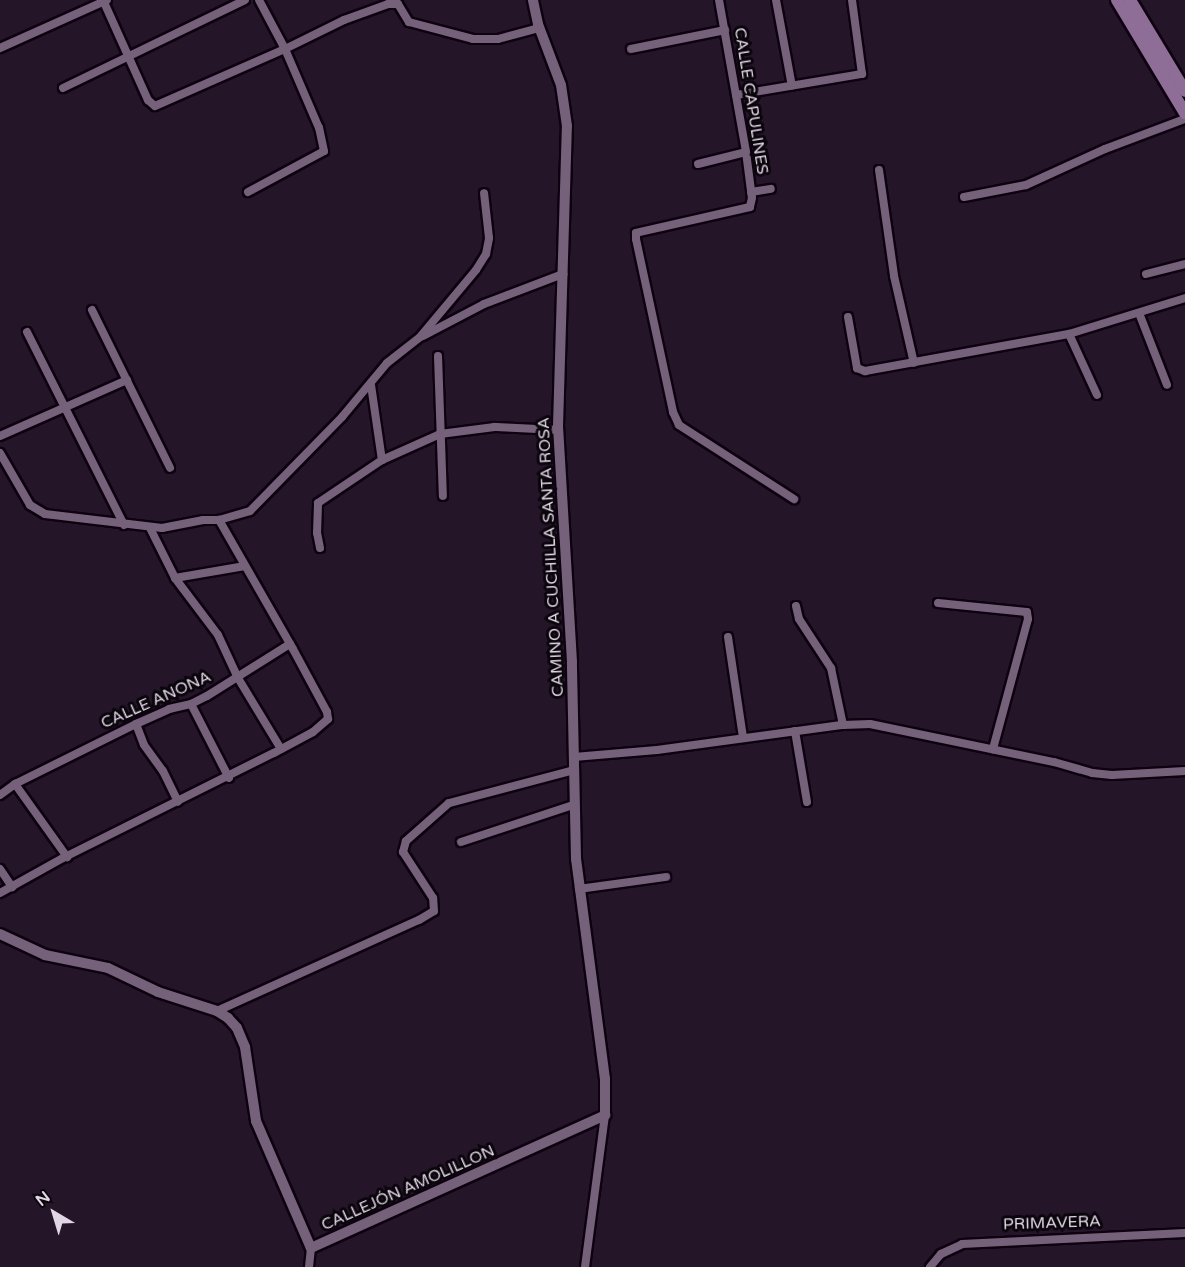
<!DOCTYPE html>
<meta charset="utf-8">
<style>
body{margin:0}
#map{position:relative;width:1185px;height:1267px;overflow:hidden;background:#251529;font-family:"Varela Round",sans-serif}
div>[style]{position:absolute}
.roads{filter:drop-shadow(2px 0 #0e0211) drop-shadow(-2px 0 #0e0211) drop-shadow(0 2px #0e0211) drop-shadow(0 -2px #0e0211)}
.minor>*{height:8px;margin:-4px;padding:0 4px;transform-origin:4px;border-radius:4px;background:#75627a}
.tertiary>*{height:10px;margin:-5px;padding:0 5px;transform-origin:5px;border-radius:5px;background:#75627a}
.secondary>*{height:12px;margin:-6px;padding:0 6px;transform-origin:6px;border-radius:6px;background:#8e6d96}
span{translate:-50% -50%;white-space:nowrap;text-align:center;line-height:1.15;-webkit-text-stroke:6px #0a050c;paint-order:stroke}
.street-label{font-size:16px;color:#e1d6e4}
.north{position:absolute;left:24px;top:1183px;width:60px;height:60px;-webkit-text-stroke:4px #0a050c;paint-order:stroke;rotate:322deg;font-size:16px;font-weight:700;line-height:24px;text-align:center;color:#e1d6e4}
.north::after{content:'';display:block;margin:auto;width:21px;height:27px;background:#e1d6e4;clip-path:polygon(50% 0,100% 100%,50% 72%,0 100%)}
</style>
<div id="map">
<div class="roads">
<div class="minor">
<i style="left:103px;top:0;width:110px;rotate:65.8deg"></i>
<i style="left:148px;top:100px;width:9px;rotate:41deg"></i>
<i style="left:155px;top:106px;width:142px;rotate:-23.7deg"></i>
<i style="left:285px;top:49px;width:66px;rotate:-26.2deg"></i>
<i style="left:344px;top:20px;width:47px;rotate:-20deg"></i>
<i style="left:388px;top:4px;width:10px"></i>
<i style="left:398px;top:4px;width:21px;rotate:59deg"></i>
<i style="left:409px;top:22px;width:66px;rotate:14.9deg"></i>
<i style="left:473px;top:39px;width:25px"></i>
<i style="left:498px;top:39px;width:42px;rotate:-15deg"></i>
<i style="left:719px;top:0;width:154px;rotate:79.9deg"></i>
<i style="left:746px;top:152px;width:46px;rotate:82.6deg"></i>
<i style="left:752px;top:198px;width:9px;rotate:103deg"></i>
<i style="left:750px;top:207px;width:117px;rotate:167.2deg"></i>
<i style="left:636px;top:233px;width:6px;rotate:90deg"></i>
<i style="left:636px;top:239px;width:177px;rotate:77.9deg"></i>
<i style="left:673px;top:412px;width:14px;rotate:65deg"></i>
<i style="left:679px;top:425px;width:137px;rotate:32.8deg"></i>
<i style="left:776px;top:0;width:87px;rotate:79.5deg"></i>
<i style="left:0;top:48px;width:117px;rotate:-24.2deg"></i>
<i style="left:631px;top:49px;width:96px;rotate:-11.4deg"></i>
<i style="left:63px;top:88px;width:202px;rotate:-25.8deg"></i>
<i style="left:736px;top:95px;width:128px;rotate:-9.5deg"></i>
<i style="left:862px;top:74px;width:75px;rotate:-97.7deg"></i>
<i style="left:698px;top:164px;width:49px;rotate:-14deg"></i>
<i style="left:879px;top:170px;width:107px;rotate:81.9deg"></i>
<i style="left:894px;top:276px;width:89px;rotate:77.1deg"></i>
<i style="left:248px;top:192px;width:86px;rotate:-28.3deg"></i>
<i style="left:324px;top:151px;width:24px;rotate:-102deg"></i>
<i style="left:319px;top:128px;width:86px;rotate:-113.3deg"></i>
<i style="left:285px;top:49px;width:55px;rotate:-118deg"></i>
<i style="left:751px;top:192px;width:20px;rotate:-9deg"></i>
<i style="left:964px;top:197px;width:63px;rotate:-11deg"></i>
<i style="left:1026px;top:185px;width:87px;rotate:-24.5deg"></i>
<i style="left:1105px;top:149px;width:85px;rotate:-20.6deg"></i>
<i style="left:1146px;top:274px;width:40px;rotate:-14.4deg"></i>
<i style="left:92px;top:310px;width:176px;rotate:63.7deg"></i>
<i style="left:1139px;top:313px;width:77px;rotate:68.7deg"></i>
<i style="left:848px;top:317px;width:52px;rotate:80deg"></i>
<i style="left:857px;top:368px;width:9px;rotate:21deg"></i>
<i style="left:865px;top:371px;width:207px;rotate:-10.3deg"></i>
<i style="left:1069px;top:334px;width:121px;rotate:-17.2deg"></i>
<i style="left:27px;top:332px;width:216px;rotate:63.3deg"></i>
<i style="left:1069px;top:334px;width:67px;rotate:65.3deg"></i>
<i style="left:423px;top:336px;width:69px;rotate:-27.7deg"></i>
<i style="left:484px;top:304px;width:85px;rotate:-20.8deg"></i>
<i style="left:438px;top:356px;width:140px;rotate:88deg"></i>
<i style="left:371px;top:385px;width:76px;rotate:81.7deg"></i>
<i style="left:0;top:436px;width:139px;rotate:-23.8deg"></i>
<i style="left:0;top:453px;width:60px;rotate:60deg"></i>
<i style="left:30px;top:505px;width:17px;rotate:31deg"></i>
<i style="left:45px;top:514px;width:118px;rotate:6.8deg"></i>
<i style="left:162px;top:528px;width:42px;rotate:-11deg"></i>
<i style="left:203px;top:520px;width:16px"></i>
<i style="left:219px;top:520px;width:32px;rotate:-16deg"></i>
<i style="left:250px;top:511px;width:132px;rotate:-45.6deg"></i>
<i style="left:342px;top:417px;width:70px;rotate:-50.2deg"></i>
<i style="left:387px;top:363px;width:42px;rotate:-38.2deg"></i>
<i style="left:420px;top:337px;width:87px;rotate:-50.1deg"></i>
<i style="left:476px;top:270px;width:19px;rotate:-58deg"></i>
<i style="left:486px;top:254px;width:16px;rotate:-79deg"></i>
<i style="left:489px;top:238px;width:45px;rotate:-96.3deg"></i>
<i style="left:150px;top:528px;width:56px;rotate:63.4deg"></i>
<i style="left:175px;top:578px;width:71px;rotate:53deg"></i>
<i style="left:218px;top:635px;width:47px;rotate:65.1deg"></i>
<i style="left:238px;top:678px;width:83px;rotate:58.8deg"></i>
<i style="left:320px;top:548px;width:15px;rotate:-101deg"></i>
<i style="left:317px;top:533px;width:30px;rotate:-88deg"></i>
<i style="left:318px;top:503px;width:77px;rotate:-33.9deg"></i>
<i style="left:382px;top:460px;width:64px;rotate:-24.1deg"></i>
<i style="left:440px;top:434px;width:55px;rotate:-7.3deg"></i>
<i style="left:495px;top:427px;width:64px;rotate:2.7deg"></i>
<i style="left:175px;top:578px;width:71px;rotate:-9.7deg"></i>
<i style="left:938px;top:603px;width:89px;rotate:5.8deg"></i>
<i style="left:1027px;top:612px;width:7px;rotate:82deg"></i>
<i style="left:1028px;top:619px;width:135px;rotate:105.1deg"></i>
<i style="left:796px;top:606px;width:13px;rotate:77deg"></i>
<i style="left:799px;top:619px;width:59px;rotate:56.9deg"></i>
<i style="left:831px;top:668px;width:58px;rotate:78.1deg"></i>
<i style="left:728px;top:637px;width:101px;rotate:81.5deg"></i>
<i style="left:191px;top:704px;width:83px;rotate:62.8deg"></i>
<i style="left:136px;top:724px;width:22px;rotate:69deg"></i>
<i style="left:144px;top:745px;width:32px;rotate:54deg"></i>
<i style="left:163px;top:771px;width:34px;rotate:64deg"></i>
<i style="left:795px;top:731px;width:72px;rotate:80.4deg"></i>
<i style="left:574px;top:757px;width:83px;rotate:-4.8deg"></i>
<i style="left:657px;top:750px;width:188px;rotate:-7.7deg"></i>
<i style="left:843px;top:725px;width:27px;rotate:-2deg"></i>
<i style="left:870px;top:724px;width:188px;rotate:11.7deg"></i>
<i style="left:1054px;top:762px;width:40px;rotate:16deg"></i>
<i style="left:1092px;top:773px;width:20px;rotate:6deg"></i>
<i style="left:1112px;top:775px;width:73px;rotate:-3.1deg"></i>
<i style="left:15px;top:784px;width:90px;rotate:54.5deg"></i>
<i style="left:0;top:795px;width:19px;rotate:-36deg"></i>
<i style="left:15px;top:784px;width:135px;rotate:-26.4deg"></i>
<i style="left:136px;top:724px;width:36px;rotate:-24deg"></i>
<i style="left:169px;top:709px;width:23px;rotate:-13deg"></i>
<i style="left:191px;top:704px;width:18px;rotate:-27deg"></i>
<i style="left:207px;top:696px;width:98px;rotate:-32.1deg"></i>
<i style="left:461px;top:842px;width:118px;rotate:-18.3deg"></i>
<i style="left:0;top:869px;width:22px;rotate:56deg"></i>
<i style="left:579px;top:889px;width:88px;rotate:-7.9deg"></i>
<i style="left:0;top:893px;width:72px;rotate:-29.1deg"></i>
<i style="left:63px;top:858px;width:236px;rotate:-26.5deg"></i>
<i style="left:274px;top:753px;width:44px;rotate:-28.3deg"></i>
<i style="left:313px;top:732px;width:20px;rotate:-41deg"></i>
<i style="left:328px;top:719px;width:7px;rotate:-98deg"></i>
<i style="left:327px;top:712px;width:72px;rotate:-118.4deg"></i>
<i style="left:293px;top:649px;width:149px;rotate:-119.8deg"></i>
<i style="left:217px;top:1011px;width:222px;rotate:-24.3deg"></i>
<i style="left:419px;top:920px;width:17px;rotate:-31deg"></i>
<i style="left:434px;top:911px;width:13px;rotate:-94deg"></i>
<i style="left:433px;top:898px;width:55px;rotate:-123.1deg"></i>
<i style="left:403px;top:852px;width:11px;rotate:-75deg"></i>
<i style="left:406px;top:841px;width:57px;rotate:-41.5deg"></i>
<i style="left:449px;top:803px;width:129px;rotate:-14.8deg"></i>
<i style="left:309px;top:1267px;width:19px;rotate:-84deg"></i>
<i style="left:585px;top:1267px;width:153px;rotate:-82.5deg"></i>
<i style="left:930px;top:1267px;width:17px;rotate:-50deg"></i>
<i style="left:941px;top:1254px;width:23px;rotate:-25deg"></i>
<i style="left:962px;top:1244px;width:223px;rotate:-2.8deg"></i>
</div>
<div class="tertiary">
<i style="left:0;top:934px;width:50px;rotate:25deg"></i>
<i style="left:45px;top:955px;width:64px;rotate:11.7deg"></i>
<i style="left:108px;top:968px;width:55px;rotate:25.6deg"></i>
<i style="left:158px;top:992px;width:62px;rotate:17.9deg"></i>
<i style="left:217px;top:1011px;width:13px;rotate:32deg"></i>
<i style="left:228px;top:1018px;width:13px;rotate:48deg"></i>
<i style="left:237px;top:1028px;width:21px;rotate:67deg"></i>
<i style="left:245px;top:1047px;width:75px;rotate:81.5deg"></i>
<i style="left:256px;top:1121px;width:138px;rotate:66.6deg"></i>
<i style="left:311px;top:1248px;width:323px;rotate:-24.3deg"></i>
<i style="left:605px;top:1115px;width:36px;rotate:-90deg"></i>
<i style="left:605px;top:1079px;width:222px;rotate:-97.5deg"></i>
<i style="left:576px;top:859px;width:197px;rotate:-91.2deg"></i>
<i style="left:572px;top:662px;width:236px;rotate:-93.4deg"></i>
<i style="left:558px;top:426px;width:300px;rotate:-88.3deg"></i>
<i style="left:567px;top:126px;width:41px;rotate:-98.3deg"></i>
<i style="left:561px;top:85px;width:65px;rotate:-110.7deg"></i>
<i style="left:538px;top:24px;width:25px;rotate:-102deg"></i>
</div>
<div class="secondary">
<i style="left:1117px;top:0;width:132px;rotate:59deg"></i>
<i style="left:1130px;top:0;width:106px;rotate:58.9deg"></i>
</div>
</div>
<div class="street-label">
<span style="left:751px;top:101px;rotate:81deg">CALLE CAPULINES</span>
<span style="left:551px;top:557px;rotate:-93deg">CAMINO A CUCHILLA SANTA ROSA</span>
<span style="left:156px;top:700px;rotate:-24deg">CALLE ANONA</span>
<span style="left:408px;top:1188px;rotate:-24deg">CALLEJÓN AMOLILLON</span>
<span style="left:1052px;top:1223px;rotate:-2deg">PRIMAVERA</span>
</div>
<div class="north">N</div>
</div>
